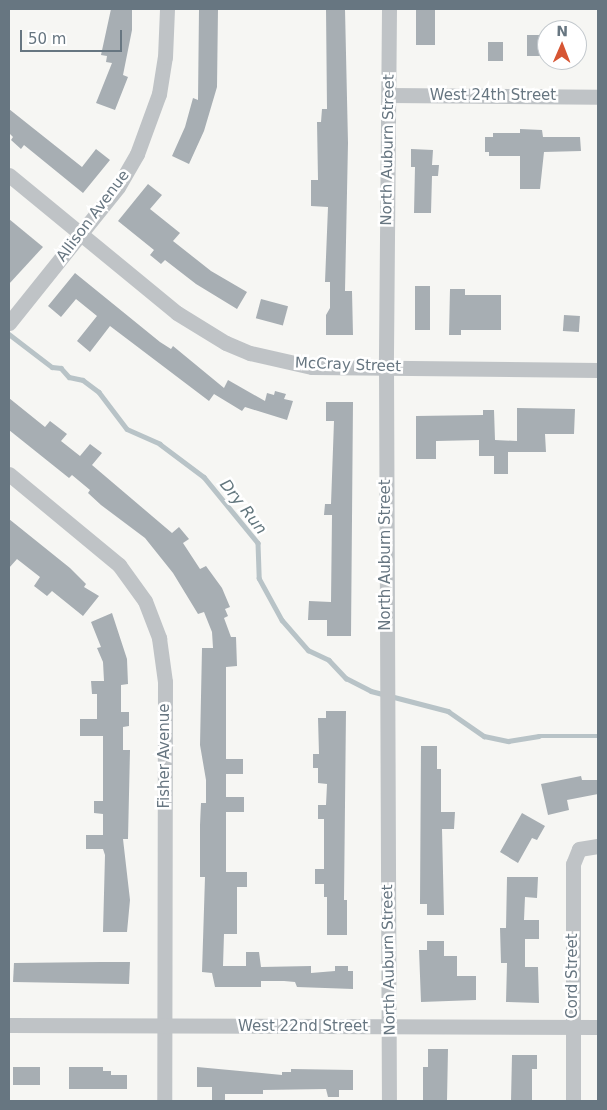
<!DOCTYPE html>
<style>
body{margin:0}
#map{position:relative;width:607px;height:1110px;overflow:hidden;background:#f6f6f3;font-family:"DejaVu Sans",sans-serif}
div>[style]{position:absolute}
.stream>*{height:4.5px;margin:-2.25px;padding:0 2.25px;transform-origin:2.25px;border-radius:2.25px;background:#b8c3c7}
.building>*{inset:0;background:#a7aeb3;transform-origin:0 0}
.street>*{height:15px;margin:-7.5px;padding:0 7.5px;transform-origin:7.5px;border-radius:7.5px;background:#bfc3c6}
span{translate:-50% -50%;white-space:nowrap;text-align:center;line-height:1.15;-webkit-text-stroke:5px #fff;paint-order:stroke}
.street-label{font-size:15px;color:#677681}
.water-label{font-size:16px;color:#63777e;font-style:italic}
.frame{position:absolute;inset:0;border:10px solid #677681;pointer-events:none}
.north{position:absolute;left:537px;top:20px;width:50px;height:50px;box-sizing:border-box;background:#fff;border:1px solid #c2c8cd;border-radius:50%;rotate:1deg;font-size:14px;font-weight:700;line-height:20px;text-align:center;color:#677681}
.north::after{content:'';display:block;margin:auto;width:18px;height:22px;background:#d65533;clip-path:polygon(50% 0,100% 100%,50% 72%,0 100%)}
.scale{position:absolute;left:20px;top:30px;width:102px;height:22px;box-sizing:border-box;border:2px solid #677681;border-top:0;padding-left:6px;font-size:15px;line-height:18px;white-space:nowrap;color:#677681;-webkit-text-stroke:4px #fff;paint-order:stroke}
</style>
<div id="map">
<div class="stream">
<i style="left:9px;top:334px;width:54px;rotate:37.5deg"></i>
<i style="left:52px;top:367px;width:9px;rotate:6deg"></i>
<i style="left:61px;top:368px;width:12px;rotate:48deg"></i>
<i style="left:69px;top:377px;width:14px;rotate:12deg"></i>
<i style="left:83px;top:380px;width:20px;rotate:37deg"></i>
<i style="left:99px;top:392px;width:46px;rotate:52.9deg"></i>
<i style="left:127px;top:429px;width:36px;rotate:24deg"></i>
<i style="left:160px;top:444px;width:55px;rotate:36.9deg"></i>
<i style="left:204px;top:477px;width:85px;rotate:50.7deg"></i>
<i style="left:258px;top:543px;width:35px;rotate:88deg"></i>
<i style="left:259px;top:578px;width:48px;rotate:61.3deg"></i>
<i style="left:282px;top:620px;width:40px;rotate:49deg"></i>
<i style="left:308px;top:650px;width:23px;rotate:25deg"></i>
<i style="left:329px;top:660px;width:25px;rotate:47deg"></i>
<i style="left:346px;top:678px;width:28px;rotate:27deg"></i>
<i style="left:371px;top:691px;width:80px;rotate:14.6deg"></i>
<i style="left:448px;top:711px;width:44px;rotate:34.8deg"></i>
<i style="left:484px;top:736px;width:25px;rotate:12deg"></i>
<i style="left:508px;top:741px;width:31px;rotate:-9deg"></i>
<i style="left:539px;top:736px;width:59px"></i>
</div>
<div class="building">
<i style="clip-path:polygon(111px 9px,132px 9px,132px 30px,123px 75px,128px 77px,115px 110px,96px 103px,112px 63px,106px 62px,107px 56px,101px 55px)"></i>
<i style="clip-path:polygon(199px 9px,218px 9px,217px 87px,204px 131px,189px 164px,172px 156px,185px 127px,193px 98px,198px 100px)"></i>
<i style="clip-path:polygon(326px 9px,345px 9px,348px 143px,345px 291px,352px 291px,353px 335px,326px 335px,326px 315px,330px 308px,330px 282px,325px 282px,328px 207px,311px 206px,311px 180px,318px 180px,317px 122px,321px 122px,322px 109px,327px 109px)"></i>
<i style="left:416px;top:9px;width:19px;height:36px"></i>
<i style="left:527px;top:35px;width:16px;height:21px"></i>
<i style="left:488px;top:42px;width:15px;height:19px"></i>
<i style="clip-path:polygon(9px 109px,82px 167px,96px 149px,110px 160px,83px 193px,24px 145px,21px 149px,11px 140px,13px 137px,9px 133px)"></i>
<i style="clip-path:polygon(520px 129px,542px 130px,543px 137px,580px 137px,581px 151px,544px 152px,540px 189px,520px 189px,520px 156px,489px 156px,489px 152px,485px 152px,485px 137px,493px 137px,493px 133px,520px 133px)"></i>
<i style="clip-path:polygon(411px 149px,433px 150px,432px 165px,439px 165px,438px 176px,432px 176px,431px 213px,414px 213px,415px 167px,411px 167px)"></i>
<i style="clip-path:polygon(148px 184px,162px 195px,150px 209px,180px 233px,173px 241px,211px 271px,247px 292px,237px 309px,196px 284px,165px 260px,161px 264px,150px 255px,154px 250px,118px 221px)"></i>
<i style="clip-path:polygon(9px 219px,43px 247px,9px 284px)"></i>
<i style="clip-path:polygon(75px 273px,160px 342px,171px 349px,173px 346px,224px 388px,228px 380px,265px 401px,267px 393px,274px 395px,275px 391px,286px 394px,284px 399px,293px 401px,287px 420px,245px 407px,242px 411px,214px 394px,209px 401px,110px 326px,90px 352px,77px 341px,97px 316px,76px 299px,61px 317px,48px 306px)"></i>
<i style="left:415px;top:286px;width:15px;height:44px"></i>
<i style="clip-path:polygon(450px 289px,465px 289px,465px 295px,501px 295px,501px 330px,461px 330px,461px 335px,449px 335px)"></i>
<i style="left:261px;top:299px;width:28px;height:20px;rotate:15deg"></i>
<i style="left:564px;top:315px;width:16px;height:16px;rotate:4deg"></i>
<i style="clip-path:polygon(9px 398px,45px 427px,50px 421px,67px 434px,61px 441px,80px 456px,90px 444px,102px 453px,92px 465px,172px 533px,179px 527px,189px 539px,183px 543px,200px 569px,206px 566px,222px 588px,230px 607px,225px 609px,228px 616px,224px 618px,231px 637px,236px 637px,237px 666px,226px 667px,226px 759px,243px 759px,243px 774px,226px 774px,226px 797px,244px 797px,244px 812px,226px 812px,226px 872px,247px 872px,247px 887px,237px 887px,237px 934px,224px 934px,223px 966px,246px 966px,246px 952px,259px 952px,261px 967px,311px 966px,311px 973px,335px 971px,335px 966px,348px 966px,348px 971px,353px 971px,353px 989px,297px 987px,295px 982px,284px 981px,261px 981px,261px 987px,215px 987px,212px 973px,202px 972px,205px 877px,200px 877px,200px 825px,201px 803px,206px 803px,206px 780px,200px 745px,202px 648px,213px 648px,212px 632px,204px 612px,198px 614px,173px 573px,145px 538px,101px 505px,88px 493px,90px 490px,72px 475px,69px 478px,9px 430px)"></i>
<i style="clip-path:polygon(326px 402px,353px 402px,351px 636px,327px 636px,327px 620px,308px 620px,309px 601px,331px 602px,332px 515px,324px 515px,325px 504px,331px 504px,334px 421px,326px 421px)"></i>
<i style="clip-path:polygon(517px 408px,575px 409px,574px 434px,545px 434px,546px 452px,508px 452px,508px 474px,494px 474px,494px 456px,479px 456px,479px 440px,436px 441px,436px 459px,416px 459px,416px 416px,483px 415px,483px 410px,494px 410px,495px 440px,517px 441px)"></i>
<i style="clip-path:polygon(9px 519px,70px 568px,86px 584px,84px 587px,99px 596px,83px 616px,52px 591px,47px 596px,34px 586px,40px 577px,17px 559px,9px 568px)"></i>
<i style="clip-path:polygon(112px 613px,127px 659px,128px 684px,121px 685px,121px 712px,129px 712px,129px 726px,123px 727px,123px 750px,130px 750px,128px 839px,123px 839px,130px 900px,127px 932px,103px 932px,105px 855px,103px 849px,86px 849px,86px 835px,103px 835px,103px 814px,94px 813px,94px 801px,103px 801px,103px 736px,80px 736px,80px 719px,97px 719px,97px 694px,92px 694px,91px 681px,104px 681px,103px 662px,97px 648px,101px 647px,91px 622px)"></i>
<i style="clip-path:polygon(326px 711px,346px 711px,344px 900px,347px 900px,347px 935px,327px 935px,327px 897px,324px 897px,324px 884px,315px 884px,315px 869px,324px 869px,324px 819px,318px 819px,318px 805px,326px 805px,327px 784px,318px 783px,318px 768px,313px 768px,313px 754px,319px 754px,318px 718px,326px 718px)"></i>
<i style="clip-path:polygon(421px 746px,437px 746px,437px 769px,441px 769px,441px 812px,455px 812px,454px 829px,442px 829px,444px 915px,427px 915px,427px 904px,420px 904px)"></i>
<i style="clip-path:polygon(581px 776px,582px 780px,598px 780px,598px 794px,567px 800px,569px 810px,548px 815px,541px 784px)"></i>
<i style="clip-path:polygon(522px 813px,545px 826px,537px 840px,532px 838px,518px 863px,500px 852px)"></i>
<i style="clip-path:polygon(507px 877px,538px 877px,537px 898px,525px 897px,524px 920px,539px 920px,539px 939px,525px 939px,525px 967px,538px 967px,539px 1003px,506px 1002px,507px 963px,501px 963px,500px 928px,506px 928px)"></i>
<i style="clip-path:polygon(427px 941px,444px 941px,444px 956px,457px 956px,457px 976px,476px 976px,476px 1000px,421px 1002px,419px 950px,427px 950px)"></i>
<i style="clip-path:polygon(100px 962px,130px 962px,129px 984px,13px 982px,14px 963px)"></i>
<i style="clip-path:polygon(428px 1049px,448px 1049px,447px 1101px,423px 1101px,423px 1067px,428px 1067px)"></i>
<i style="clip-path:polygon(512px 1055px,537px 1055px,537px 1069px,532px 1069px,532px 1101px,511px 1101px)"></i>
<i style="left:13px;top:1067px;width:27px;height:18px"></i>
<i style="clip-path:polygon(69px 1067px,103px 1067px,103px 1071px,111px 1071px,111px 1075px,127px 1075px,127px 1089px,69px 1089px)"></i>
<i style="clip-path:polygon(197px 1067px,282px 1075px,282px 1072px,291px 1072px,291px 1069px,353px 1070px,353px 1090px,339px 1090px,339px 1097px,328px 1097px,326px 1089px,263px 1090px,263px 1094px,225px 1094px,225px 1101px,212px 1101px,212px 1087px,197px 1087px)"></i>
</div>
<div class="street">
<i style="left:389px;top:9px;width:359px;rotate:90.5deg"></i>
<i style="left:386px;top:368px;width:733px;rotate:89.77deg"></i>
<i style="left:389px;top:95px;width:209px;rotate:0.5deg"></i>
<i style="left:9px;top:175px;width:217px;rotate:39.4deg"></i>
<i style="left:177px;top:313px;width:57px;rotate:31.5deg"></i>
<i style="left:226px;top:343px;width:26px;rotate:23deg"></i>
<i style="left:250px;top:353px;width:64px;rotate:12.7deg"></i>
<i style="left:312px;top:367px;width:286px;rotate:0.6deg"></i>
<i style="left:9px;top:323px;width:174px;rotate:-51.3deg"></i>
<i style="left:118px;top:187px;width:38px;rotate:-60deg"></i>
<i style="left:137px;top:154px;width:64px;rotate:-69.9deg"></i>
<i style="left:159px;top:94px;width:37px;rotate:-81deg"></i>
<i style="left:165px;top:57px;width:48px;rotate:-87.6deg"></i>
<i style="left:9px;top:474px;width:143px;rotate:39.6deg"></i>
<i style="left:119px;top:565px;width:44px;rotate:54.2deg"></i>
<i style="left:145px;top:601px;width:40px;rotate:69deg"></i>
<i style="left:159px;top:638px;width:44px;rotate:82.2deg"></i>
<i style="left:165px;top:682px;width:419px;rotate:90.1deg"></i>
<i style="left:9px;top:1025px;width:589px;rotate:0.19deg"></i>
<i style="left:573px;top:1101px;width:237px;rotate:-90deg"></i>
<i style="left:573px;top:864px;width:16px;rotate:-68deg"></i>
<i style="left:579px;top:849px;width:19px;rotate:-9deg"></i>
</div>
<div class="street-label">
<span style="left:493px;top:96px">West 24th Street</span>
<span style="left:388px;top:150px;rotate:-89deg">North Auburn Street</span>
<span style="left:93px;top:216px;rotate:-53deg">Allison Avenue</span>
<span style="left:348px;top:365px;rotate:2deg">McCray Street</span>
<span style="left:386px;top:555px;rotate:-90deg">North Auburn Street</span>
<span style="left:165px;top:756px;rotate:-90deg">Fisher Avenue</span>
<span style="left:389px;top:960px;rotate:-91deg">North Auburn Street</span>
<span style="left:573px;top:976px;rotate:-90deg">Cord Street</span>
<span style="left:303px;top:1027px">West 22nd Street</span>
</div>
<div class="water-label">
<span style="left:243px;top:507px;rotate:52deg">Dry Run</span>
</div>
<div class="frame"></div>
<div class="north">N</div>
<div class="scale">50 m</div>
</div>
